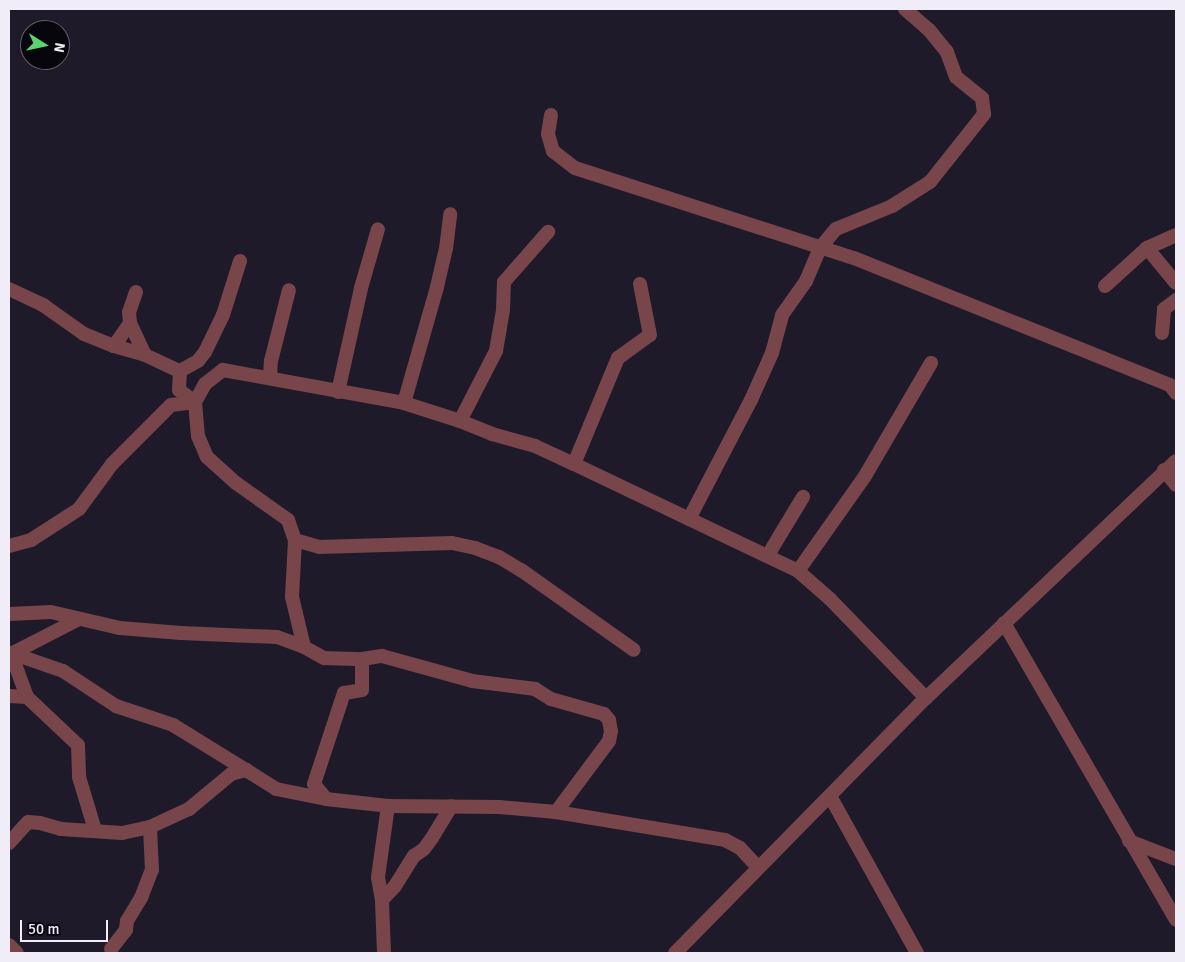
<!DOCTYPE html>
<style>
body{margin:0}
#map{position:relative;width:1185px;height:962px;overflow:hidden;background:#1f1a2a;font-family:Signika,sans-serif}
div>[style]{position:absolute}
.minor>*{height:14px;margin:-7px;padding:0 7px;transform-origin:7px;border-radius:7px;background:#77454a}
span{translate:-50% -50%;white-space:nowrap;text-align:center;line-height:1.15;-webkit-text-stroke:4px #08060d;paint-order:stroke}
.frame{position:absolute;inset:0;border:10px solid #f0edf8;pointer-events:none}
.north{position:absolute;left:20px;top:20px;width:50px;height:50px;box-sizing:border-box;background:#08060d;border:1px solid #65626b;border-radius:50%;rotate:100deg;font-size:14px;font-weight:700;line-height:20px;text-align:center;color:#f0edf8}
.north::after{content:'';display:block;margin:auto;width:18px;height:22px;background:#58d570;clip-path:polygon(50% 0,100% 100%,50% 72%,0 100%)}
.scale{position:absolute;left:20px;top:920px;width:88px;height:22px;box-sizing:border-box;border:2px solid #f0edf8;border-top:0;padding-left:6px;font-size:15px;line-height:18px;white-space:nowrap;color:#f0edf8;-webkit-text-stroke:4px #08060d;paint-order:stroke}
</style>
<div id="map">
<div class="minor">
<i style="left:551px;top:115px;width:19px;rotate:99deg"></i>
<i style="left:548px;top:134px;width:18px;rotate:74deg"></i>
<i style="left:553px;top:151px;width:28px;rotate:38deg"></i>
<i style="left:575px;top:168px;width:293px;rotate:17.9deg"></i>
<i style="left:854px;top:258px;width:341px;rotate:21.9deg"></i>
<i style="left:1170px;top:385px;width:10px;rotate:53deg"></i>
<i style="left:1147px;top:248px;width:45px;rotate:50.4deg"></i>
<i style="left:240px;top:261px;width:57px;rotate:107.5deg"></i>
<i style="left:223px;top:315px;width:41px;rotate:115.9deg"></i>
<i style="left:205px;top:352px;width:11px;rotate:128deg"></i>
<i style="left:198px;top:361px;width:21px;rotate:151deg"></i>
<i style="left:180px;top:371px;width:19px;rotate:93deg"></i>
<i style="left:179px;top:390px;width:20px;rotate:37deg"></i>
<i style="left:195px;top:402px;width:34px;rotate:85deg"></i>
<i style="left:198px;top:436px;width:23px;rotate:67deg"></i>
<i style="left:207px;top:457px;width:39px;rotate:42deg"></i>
<i style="left:236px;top:483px;width:64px;rotate:35.4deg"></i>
<i style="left:288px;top:520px;width:21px;rotate:71deg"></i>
<i style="left:295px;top:540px;width:57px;rotate:93deg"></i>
<i style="left:292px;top:597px;width:51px;rotate:76.5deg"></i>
<i style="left:304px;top:647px;width:23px;rotate:29deg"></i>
<i style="left:324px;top:658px;width:38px;rotate:2deg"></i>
<i style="left:362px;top:659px;width:20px;rotate:-9deg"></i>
<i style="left:382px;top:656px;width:93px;rotate:15.5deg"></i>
<i style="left:472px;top:681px;width:64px;rotate:7.2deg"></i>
<i style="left:535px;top:689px;width:19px;rotate:32deg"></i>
<i style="left:551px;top:699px;width:55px;rotate:15.8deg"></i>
<i style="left:604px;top:714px;width:8px;rotate:50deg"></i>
<i style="left:609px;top:720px;width:11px;rotate:80deg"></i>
<i style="left:611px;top:731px;width:10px;rotate:101deg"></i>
<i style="left:609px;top:741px;width:89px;rotate:126.7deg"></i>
<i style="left:1105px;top:286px;width:57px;rotate:-42.1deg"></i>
<i style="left:1147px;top:248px;width:32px;rotate:-24deg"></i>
<i style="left:9px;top:289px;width:38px;rotate:25deg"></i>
<i style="left:43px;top:305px;width:50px;rotate:35.3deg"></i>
<i style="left:84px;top:334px;width:32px;rotate:22deg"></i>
<i style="left:114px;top:346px;width:32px;rotate:16deg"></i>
<i style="left:145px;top:355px;width:38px;rotate:25deg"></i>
<i style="left:136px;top:292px;width:21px;rotate:109deg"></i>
<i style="left:129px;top:312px;width:11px;rotate:85deg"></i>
<i style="left:130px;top:323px;width:35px;rotate:65deg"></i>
<i style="left:1162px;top:333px;width:24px;rotate:-85deg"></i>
<i style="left:1164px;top:309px;width:15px;rotate:-37deg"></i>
<i style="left:114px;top:346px;width:28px;rotate:-55deg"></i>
<i style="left:270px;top:378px;width:17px;rotate:-87deg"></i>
<i style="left:271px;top:361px;width:73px;rotate:-75.8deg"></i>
<i style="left:338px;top:392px;width:107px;rotate:-77.5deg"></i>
<i style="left:361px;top:288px;width:61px;rotate:-73.9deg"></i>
<i style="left:404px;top:403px;width:121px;rotate:-74.1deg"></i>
<i style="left:437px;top:287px;width:39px;rotate:-77deg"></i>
<i style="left:446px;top:249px;width:35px;rotate:-83deg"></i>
<i style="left:460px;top:421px;width:79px;rotate:-62.8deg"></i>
<i style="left:496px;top:351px;width:42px;rotate:-80.3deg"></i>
<i style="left:503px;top:310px;width:28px;rotate:-88deg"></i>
<i style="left:504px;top:282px;width:67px;rotate:-48.7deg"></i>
<i style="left:574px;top:464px;width:115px;rotate:-67.5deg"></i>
<i style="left:618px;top:358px;width:39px;rotate:-36deg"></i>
<i style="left:650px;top:335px;width:52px;rotate:-101.1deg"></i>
<i style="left:1164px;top:470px;width:19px;rotate:51deg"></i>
<i style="left:689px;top:519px;width:134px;rotate:-62.5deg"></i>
<i style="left:751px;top:400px;width:51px;rotate:-65.9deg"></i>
<i style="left:772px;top:353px;width:39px;rotate:-75deg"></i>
<i style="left:782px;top:315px;width:42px;rotate:-54.8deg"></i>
<i style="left:806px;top:281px;width:36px;rotate:-67deg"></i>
<i style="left:820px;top:248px;width:25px;rotate:-50deg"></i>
<i style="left:836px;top:229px;width:61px;rotate:-22.3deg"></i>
<i style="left:892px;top:206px;width:45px;rotate:-32.3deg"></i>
<i style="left:930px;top:182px;width:87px;rotate:-51.5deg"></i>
<i style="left:984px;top:114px;width:16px;rotate:-97deg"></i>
<i style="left:982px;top:98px;width:33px;rotate:-141deg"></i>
<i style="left:956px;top:77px;width:27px;rotate:-110deg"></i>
<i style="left:947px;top:52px;width:28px;rotate:-129deg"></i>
<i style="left:929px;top:30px;width:32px;rotate:-139deg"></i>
<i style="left:295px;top:540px;width:25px;rotate:16deg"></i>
<i style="left:319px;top:547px;width:133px;rotate:-1.7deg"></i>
<i style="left:452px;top:543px;width:24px;rotate:12deg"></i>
<i style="left:475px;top:548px;width:26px;rotate:21deg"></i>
<i style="left:499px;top:557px;width:26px;rotate:31deg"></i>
<i style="left:521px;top:570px;width:138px;rotate:35.3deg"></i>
<i style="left:9px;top:546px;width:23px;rotate:-15deg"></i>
<i style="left:31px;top:540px;width:57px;rotate:-32.9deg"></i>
<i style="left:79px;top:509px;width:56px;rotate:-53.7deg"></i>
<i style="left:112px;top:464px;width:83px;rotate:-45deg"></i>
<i style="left:171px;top:405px;width:24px;rotate:-7deg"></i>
<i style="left:195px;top:402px;width:21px;rotate:-61deg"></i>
<i style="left:205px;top:384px;width:23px;rotate:-38deg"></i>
<i style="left:223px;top:370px;width:184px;rotate:10.3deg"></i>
<i style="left:404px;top:403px;width:59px;rotate:17.8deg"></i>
<i style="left:460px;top:421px;width:35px;rotate:22deg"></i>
<i style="left:492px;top:434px;width:45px;rotate:15.6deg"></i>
<i style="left:535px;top:446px;width:43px;rotate:24.8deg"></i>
<i style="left:574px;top:464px;width:248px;rotate:25.5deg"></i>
<i style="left:798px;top:571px;width:43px;rotate:41.2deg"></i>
<i style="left:830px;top:599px;width:138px;rotate:45.9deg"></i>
<i style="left:768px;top:555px;width:68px;rotate:-58.9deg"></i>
<i style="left:798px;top:571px;width:116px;rotate:-54.8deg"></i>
<i style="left:865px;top:476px;width:131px;rotate:-59.7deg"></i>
<i style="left:9px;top:614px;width:42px;rotate:-2.7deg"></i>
<i style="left:51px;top:612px;width:71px;rotate:13.1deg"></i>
<i style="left:120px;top:628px;width:61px;rotate:4.7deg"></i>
<i style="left:181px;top:633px;width:96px;rotate:2.4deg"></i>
<i style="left:277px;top:637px;width:29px;rotate:20deg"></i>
<i style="left:1004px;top:623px;width:343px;rotate:59.9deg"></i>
<i style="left:9px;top:655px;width:79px;rotate:-27.2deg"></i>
<i style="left:9px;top:696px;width:18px;rotate:3deg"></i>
<i style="left:27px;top:697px;width:70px;rotate:43.3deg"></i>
<i style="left:78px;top:745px;width:32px;rotate:88deg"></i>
<i style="left:79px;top:777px;width:55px;rotate:73.2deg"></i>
<i style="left:27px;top:697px;width:47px;rotate:-110deg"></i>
<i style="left:11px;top:653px;width:55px;rotate:19.1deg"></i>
<i style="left:63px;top:671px;width:64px;rotate:33.4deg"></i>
<i style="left:116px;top:706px;width:60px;rotate:18.4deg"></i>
<i style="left:173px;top:725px;width:86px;rotate:31.7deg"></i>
<i style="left:830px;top:796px;width:179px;rotate:61deg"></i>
<i style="left:326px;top:799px;width:19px;rotate:-129deg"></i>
<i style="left:314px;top:784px;width:96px;rotate:-71.8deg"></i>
<i style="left:344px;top:693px;width:18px;rotate:-9deg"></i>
<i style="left:362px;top:690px;width:31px;rotate:-90deg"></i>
<i style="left:1129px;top:841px;width:50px;rotate:21deg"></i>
<i style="left:9px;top:843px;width:28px;rotate:-48deg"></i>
<i style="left:28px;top:822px;width:12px;rotate:5deg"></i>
<i style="left:40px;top:823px;width:22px;rotate:16deg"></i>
<i style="left:61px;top:829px;width:61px;rotate:3.8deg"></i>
<i style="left:122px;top:833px;width:29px;rotate:-12deg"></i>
<i style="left:150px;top:827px;width:43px;rotate:-24.8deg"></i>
<i style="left:189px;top:809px;width:55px;rotate:-39.8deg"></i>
<i style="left:231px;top:774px;width:16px;rotate:-15deg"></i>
<i style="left:246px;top:770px;width:36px;rotate:32deg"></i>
<i style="left:276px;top:789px;width:51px;rotate:11.3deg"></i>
<i style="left:326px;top:799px;width:62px;rotate:6.4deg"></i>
<i style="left:388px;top:806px;width:111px;rotate:0.5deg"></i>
<i style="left:499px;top:807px;width:57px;rotate:5deg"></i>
<i style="left:556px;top:812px;width:171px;rotate:9.4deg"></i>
<i style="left:725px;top:840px;width:17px;rotate:28deg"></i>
<i style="left:740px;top:848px;width:26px;rotate:47deg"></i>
<i style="left:382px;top:900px;width:23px;rotate:-100deg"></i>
<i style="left:378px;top:877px;width:72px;rotate:-82deg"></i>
<i style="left:9px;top:945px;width:11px;rotate:45deg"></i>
<i style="left:111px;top:949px;width:24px;rotate:-52deg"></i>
<i style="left:126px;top:930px;width:9px;rotate:-84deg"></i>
<i style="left:127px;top:921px;width:27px;rotate:-59deg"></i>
<i style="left:141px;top:898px;width:30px;rotate:-69deg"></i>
<i style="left:152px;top:870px;width:43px;rotate:-92.7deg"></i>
<i style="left:384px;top:953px;width:53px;rotate:-92.2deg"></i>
<i style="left:382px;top:900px;width:19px;rotate:-47deg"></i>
<i style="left:395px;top:886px;width:36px;rotate:-58deg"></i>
<i style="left:414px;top:856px;width:12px;rotate:-35deg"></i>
<i style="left:424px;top:849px;width:14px;rotate:-54deg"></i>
<i style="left:432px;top:838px;width:37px;rotate:-59deg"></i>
<i style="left:675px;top:953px;width:358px;rotate:-45.5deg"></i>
<i style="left:926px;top:698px;width:344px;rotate:-43.5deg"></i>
</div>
<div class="frame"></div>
<div class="north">N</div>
<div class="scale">50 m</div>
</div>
